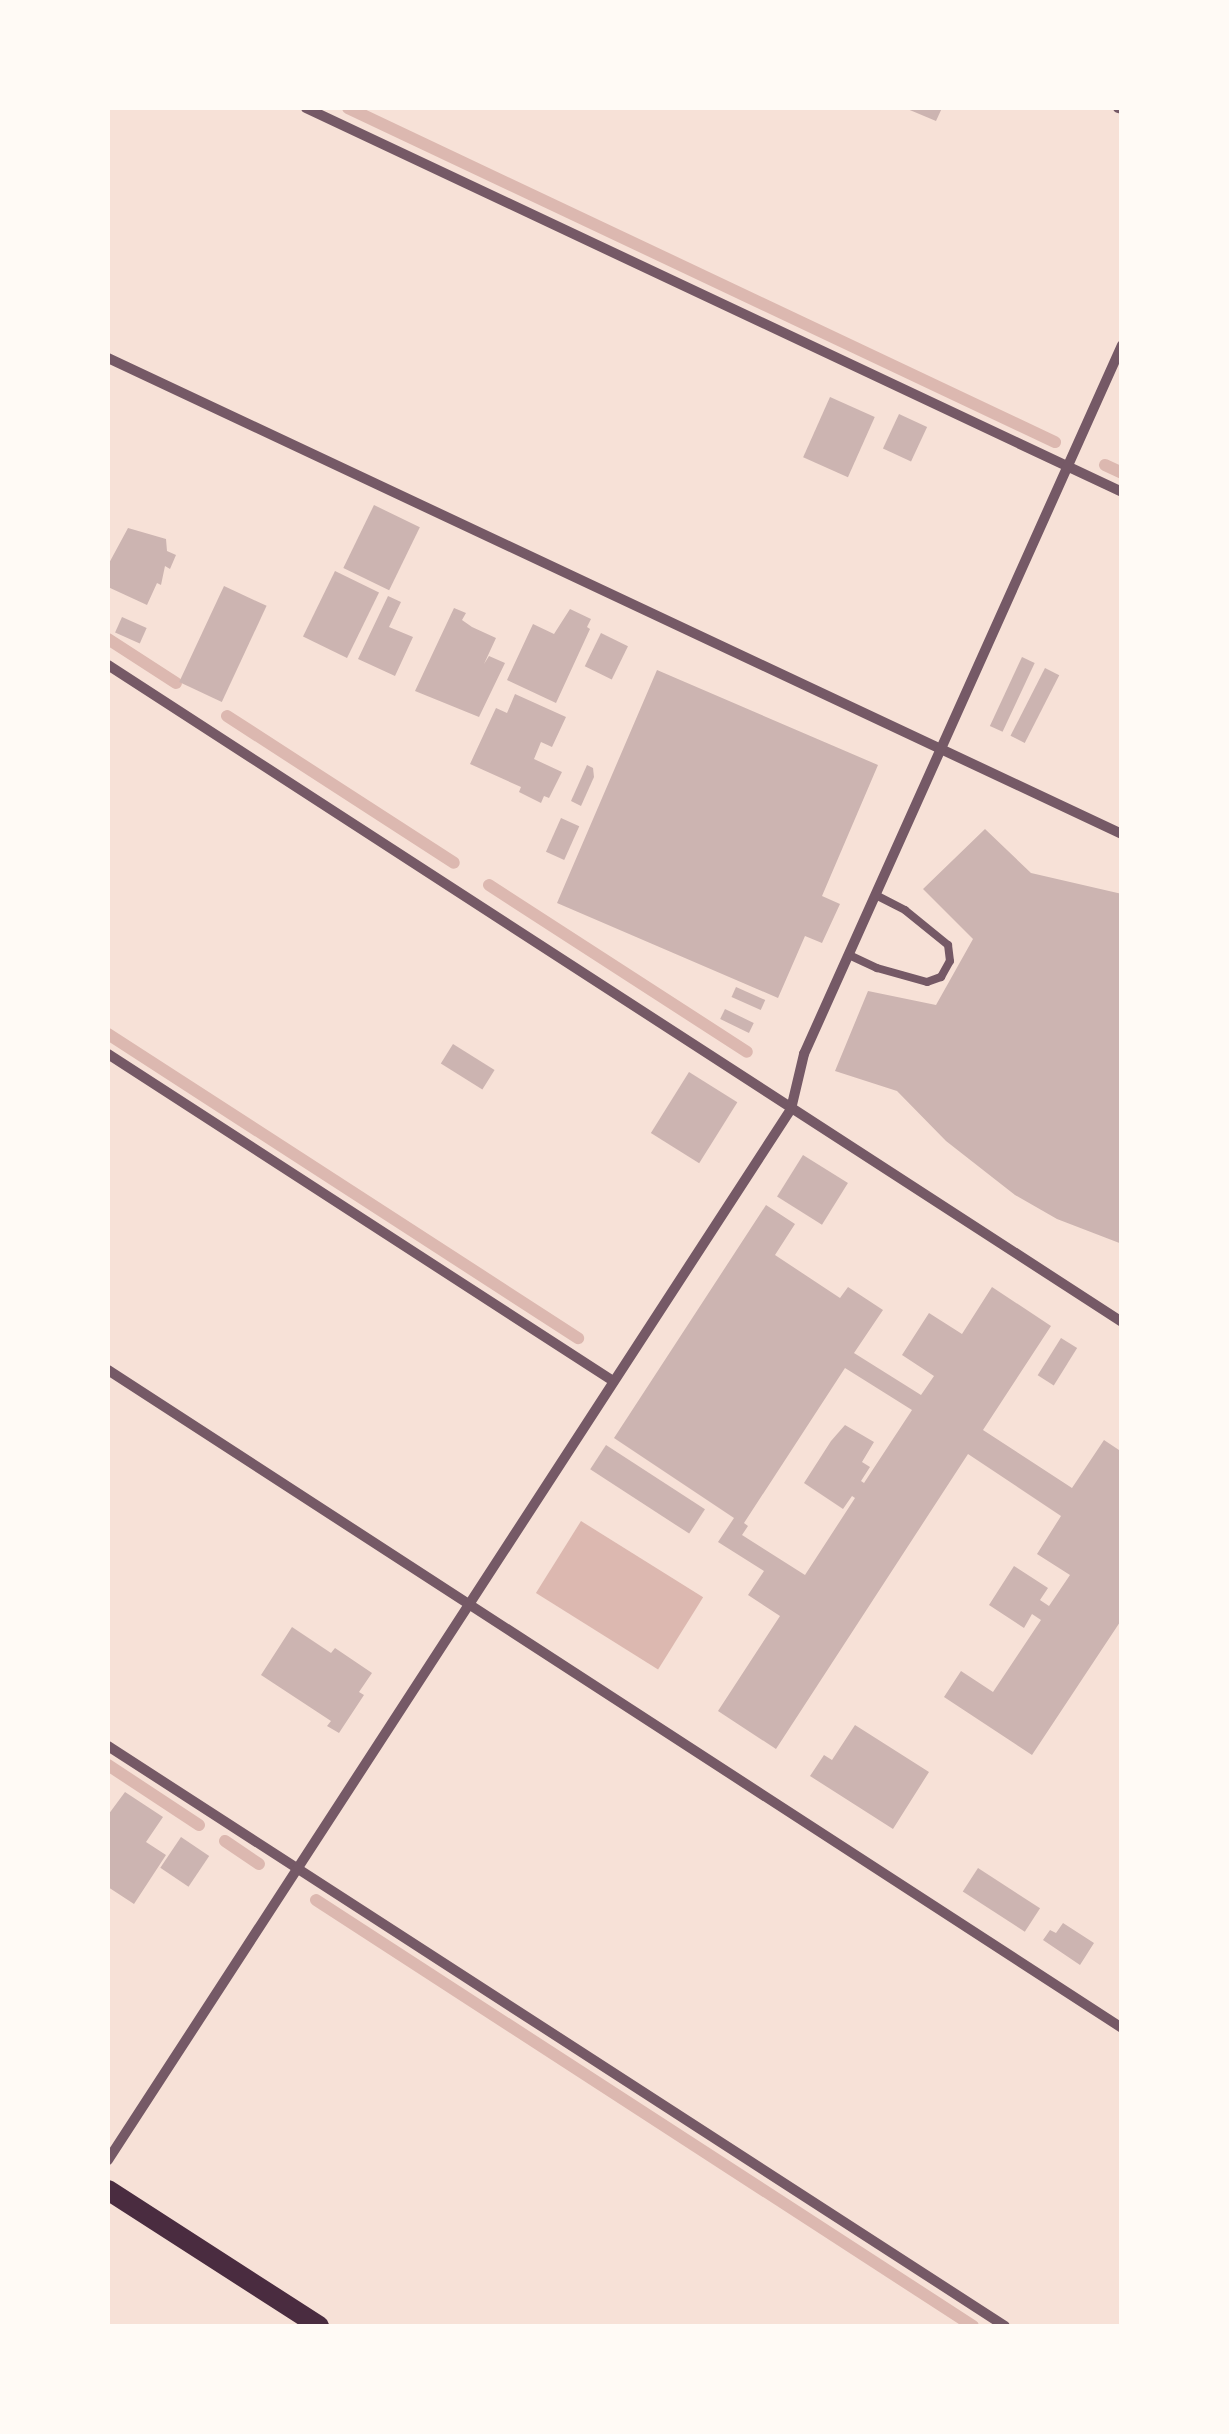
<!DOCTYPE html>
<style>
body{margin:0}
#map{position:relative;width:1229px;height:2434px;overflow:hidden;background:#f7e1d7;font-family:"PT Sans Narrow",sans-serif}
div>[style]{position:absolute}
.water>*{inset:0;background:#dcb8b0;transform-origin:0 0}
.stream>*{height:12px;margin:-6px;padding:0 6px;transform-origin:6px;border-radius:6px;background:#dcb8b0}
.building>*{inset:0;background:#ccb4b1;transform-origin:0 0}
.service>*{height:8px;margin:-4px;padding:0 4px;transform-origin:4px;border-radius:4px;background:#755966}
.minor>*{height:10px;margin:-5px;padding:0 5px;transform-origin:5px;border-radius:5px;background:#755966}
.secondary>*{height:20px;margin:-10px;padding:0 10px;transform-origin:10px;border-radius:10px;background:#4a2c40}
span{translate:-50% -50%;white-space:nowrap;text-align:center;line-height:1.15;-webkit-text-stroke:10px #fffaf5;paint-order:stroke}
.frame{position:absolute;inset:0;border:110px solid #fffaf5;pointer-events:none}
</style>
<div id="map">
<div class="water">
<i style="left:581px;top:1521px;width:144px;height:85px;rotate:32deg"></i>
</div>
<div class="stream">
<i style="left:348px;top:108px;width:782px;rotate:25.29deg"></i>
<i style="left:1105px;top:465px;width:19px;rotate:25deg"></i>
<i style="left:108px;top:639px;width:81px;rotate:32.9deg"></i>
<i style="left:227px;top:716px;width:270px;rotate:32.9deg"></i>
<i style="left:489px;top:885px;width:307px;rotate:32.9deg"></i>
<i style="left:108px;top:1034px;width:560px;rotate:32.9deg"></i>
<i style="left:108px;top:1765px;width:109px;rotate:33.4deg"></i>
<i style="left:225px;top:1841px;width:41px;rotate:34.1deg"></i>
<i style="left:316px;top:1900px;width:783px;rotate:32.96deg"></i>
</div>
<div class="building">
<i style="clip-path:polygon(905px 108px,942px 108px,936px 121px)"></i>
<i style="left:830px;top:397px;width:49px;height:66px;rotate:24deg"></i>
<i style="left:899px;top:414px;width:31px;height:38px;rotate:25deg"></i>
<i style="left:374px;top:505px;width:51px;height:70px;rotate:26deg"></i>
<i style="clip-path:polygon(128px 528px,166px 539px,167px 551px,176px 555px,170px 569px,165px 566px,161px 585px,157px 583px,147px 605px,108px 587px,108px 565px)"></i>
<i style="left:335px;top:571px;width:49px;height:73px;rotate:26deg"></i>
<i style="left:224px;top:586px;width:47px;height:106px;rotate:25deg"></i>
<i style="clip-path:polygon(388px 596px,401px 602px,389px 627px,413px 637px,395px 676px,358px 659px)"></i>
<i style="clip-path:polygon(454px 608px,466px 613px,462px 620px,472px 627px,496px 638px,484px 664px,489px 656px,505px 663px,479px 717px,415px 691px)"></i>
<i style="clip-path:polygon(570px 609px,591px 619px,587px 627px,590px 629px,556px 703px,507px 680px,533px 624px,554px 634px)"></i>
<i style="left:122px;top:617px;width:27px;height:17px;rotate:24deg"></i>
<i style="left:601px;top:633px;width:30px;height:37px;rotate:26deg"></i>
<i style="left:1022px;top:657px;width:14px;height:76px;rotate:25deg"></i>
<i style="left:1045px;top:668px;width:16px;height:76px;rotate:27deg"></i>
<i style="clip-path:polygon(657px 670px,878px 765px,822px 896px,840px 904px,822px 943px,805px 936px,778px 998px,557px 903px)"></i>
<i style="clip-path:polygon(515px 694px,566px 717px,552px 747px,541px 742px,534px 759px,562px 772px,549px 798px,544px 796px,541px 803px,519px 792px,521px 787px,470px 764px,496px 708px,507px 713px)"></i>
<i style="clip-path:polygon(587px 765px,593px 768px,594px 777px,581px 806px,571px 801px)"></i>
<i style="left:561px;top:818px;width:20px;height:37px;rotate:24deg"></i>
<i style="clip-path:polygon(985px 829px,1031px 873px,1122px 894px,1122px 1244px,1057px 1219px,1015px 1195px,946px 1141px,897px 1091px,835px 1071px,868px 991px,936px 1005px,973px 939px,923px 889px)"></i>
<i style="left:736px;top:987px;width:32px;height:11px;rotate:24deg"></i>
<i style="left:725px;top:1009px;width:32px;height:11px;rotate:26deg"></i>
<i style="left:453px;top:1044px;width:49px;height:23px;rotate:32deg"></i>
<i style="left:689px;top:1072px;width:57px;height:72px;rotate:32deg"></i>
<i style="left:803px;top:1155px;width:53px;height:49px;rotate:32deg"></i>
<i style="clip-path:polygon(evenodd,766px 1205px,795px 1224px,775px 1255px,840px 1298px,848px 1287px,883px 1310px,854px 1353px,921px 1395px,934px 1376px,902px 1355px,929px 1313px,962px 1334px,992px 1287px,1051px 1326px,983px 1430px,1072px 1488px,1104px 1440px,1122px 1452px,1122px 1619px,1032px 1755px,944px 1697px,961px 1671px,993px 1692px,1041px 1620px,1032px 1614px,1024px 1628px,989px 1605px,1014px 1566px,1048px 1588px,1040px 1600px,1049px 1606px,1070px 1575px,1037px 1554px,1061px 1516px,968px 1454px,776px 1749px,718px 1711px,780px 1616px,748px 1595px,764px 1571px,718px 1542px,734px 1518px,614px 1438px,766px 1205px,845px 1368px,912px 1410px,864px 1483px,861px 1481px,870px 1467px,862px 1462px,874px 1442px,845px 1425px,831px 1441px,804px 1483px,843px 1509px,852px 1496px,855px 1498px,805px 1575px,742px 1535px,748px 1526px,744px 1523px,845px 1368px)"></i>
<i style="left:1061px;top:1338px;width:19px;height:44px;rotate:32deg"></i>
<i style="left:606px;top:1445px;width:118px;height:29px;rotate:33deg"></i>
<i style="clip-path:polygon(292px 1627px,331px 1653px,335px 1648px,372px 1673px,359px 1692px,364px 1695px,339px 1733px,327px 1726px,331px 1721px,261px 1675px)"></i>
<i style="clip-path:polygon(855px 1725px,929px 1772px,893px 1829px,810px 1776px,824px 1755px,832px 1760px)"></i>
<i style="clip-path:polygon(125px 1792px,163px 1817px,146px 1842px,166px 1855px,134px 1904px,108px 1887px,108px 1815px)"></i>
<i style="left:181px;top:1837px;width:34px;height:37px;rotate:34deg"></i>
<i style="left:978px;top:1868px;width:74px;height:28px;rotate:33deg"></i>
<i style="clip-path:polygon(1063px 1923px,1094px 1943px,1080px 1965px,1043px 1940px,1050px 1930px,1056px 1933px)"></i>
</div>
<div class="service">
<i style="left:849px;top:955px;width:31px;rotate:25deg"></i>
<i style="left:877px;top:968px;width:52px;rotate:15.6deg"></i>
<i style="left:927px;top:982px;width:15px;rotate:-20deg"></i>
<i style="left:941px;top:977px;width:18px;rotate:-61deg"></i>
<i style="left:950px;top:961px;width:16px;rotate:-97deg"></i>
<i style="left:948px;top:945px;width:55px;rotate:-140.9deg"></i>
<i style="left:905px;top:910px;width:31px;rotate:-153deg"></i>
</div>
<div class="minor">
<i style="left:306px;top:108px;width:902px;rotate:25.2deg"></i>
<i style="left:1118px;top:108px;width:4px;rotate:14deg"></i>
<i style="left:108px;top:358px;width:1120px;rotate:25.15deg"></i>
<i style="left:108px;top:665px;width:1208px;rotate:32.94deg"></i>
<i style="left:108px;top:1054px;width:602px;rotate:32.92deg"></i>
<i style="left:108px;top:1370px;width:1209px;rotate:32.98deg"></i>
<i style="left:108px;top:1746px;width:1068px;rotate:32.89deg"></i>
<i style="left:108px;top:2160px;width:1253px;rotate:-56.98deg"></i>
<i style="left:791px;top:1109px;width:57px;rotate:-76.7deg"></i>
<i style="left:804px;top:1054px;width:777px;rotate:-65.84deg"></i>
</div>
<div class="secondary">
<i style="left:108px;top:2190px;width:251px;rotate:32.8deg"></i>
</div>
<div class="frame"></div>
</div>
